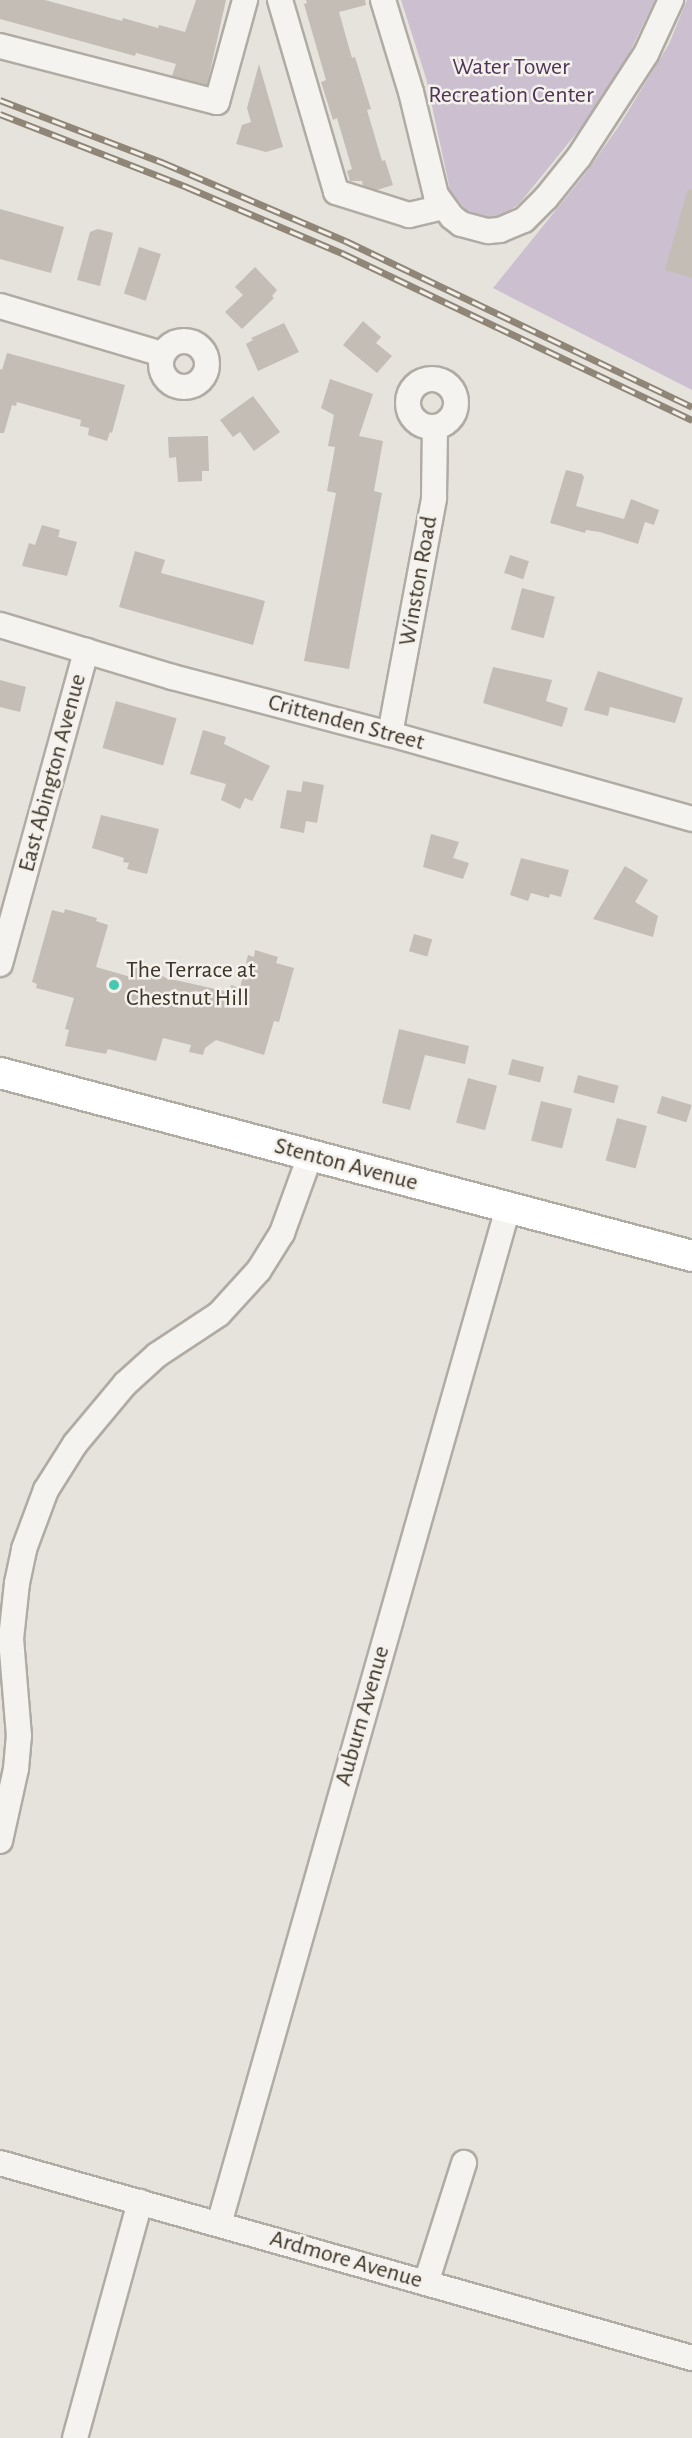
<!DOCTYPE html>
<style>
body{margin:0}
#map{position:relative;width:692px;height:2438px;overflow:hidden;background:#e6e3dd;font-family:"Alegreya Sans",sans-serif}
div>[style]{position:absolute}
.green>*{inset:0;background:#cbbfd0}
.building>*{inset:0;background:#c3bdb5;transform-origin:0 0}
.roads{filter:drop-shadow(2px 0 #b0aba3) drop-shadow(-2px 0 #b0aba3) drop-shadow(0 2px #b0aba3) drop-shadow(0 -2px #b0aba3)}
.minor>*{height:24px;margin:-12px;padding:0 12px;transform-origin:12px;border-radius:12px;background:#f5f3f0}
.minor>.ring{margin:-12px;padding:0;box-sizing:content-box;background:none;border:24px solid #f5f3f0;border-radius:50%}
.major>*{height:30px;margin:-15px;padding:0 15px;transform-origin:15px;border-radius:15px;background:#fff}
.rail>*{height:7px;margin-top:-3.5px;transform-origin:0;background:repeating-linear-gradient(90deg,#f4f1ec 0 14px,#8f8677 0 28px);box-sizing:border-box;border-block:2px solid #8f8677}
.dots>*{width:16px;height:16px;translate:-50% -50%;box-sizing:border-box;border:3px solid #f4f1ec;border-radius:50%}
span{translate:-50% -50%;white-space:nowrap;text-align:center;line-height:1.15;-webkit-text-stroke:5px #f4f1ec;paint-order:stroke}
.park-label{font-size:24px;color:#503557}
.street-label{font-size:24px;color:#3c3427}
.poi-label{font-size:24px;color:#3c3427}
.left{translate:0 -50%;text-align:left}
</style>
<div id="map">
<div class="green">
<i style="clip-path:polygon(401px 0,655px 0,628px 56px,588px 119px,519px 204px,506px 213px,495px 217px,481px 216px,466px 210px,450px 190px,426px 78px)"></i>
<i style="clip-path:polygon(687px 0,692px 0,692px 390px,493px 288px,585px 174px,619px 126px,669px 44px)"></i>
</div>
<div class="building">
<i style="clip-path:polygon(0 0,45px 0,122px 21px,123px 18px,158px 28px,159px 25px,185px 32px,196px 0,226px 0,207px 85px,172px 76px,176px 64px,136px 53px,135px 56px,0 19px)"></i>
<i style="clip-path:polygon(306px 0,365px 0,366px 5px,339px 12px,352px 58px,355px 57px,371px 109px,367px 110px,382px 161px,385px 160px,393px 185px,377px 190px,363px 186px,362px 181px,350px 181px,347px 171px,352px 169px,337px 118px,333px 120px,321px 82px,326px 80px,304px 4px,307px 3px)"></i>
<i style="clip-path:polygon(259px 64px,283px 147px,266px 152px,236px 144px,242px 125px,251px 122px,247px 108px)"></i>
<i style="clip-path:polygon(688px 189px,692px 190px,692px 278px,665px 270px)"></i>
<i style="clip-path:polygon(0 209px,64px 227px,51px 273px,0 259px)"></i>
<i style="clip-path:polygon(98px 229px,113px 233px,100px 286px,77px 280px,90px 232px)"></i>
<i style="left:139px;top:247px;width:23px;height:49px;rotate:18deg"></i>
<i style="clip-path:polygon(255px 267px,277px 290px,272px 296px,274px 298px,242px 329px,225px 312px,243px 295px,235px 287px)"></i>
<i style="clip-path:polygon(363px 321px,381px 337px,376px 343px,392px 356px,377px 373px,343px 345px)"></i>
<i style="clip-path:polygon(284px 323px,299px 352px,258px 371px,246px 344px,253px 340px,251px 338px)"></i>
<i style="clip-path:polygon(7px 353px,125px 385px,112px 433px,110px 432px,107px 441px,88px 435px,89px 428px,80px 426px,81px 420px,17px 402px,16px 406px,12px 405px,4px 433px,0 433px,0 369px,2px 370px)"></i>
<i style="clip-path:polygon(330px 379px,373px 394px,359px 436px,383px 441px,374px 491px,382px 493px,349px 669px,304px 661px,336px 493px,327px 491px,335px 447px,328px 446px,334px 415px,321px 408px)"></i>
<i style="clip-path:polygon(253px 396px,280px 432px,254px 451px,240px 432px,233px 437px,220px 420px)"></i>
<i style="clip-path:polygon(208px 436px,209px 471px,202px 471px,202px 481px,178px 482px,176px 457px,169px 458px,168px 437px)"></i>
<i style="clip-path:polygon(566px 470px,582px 474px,584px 477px,576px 506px,624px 519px,631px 499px,659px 510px,654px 525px,645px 522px,638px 544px,600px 532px,586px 530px,585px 533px,550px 523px)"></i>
<i style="clip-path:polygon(42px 525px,60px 530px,58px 537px,77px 542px,67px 576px,22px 566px,29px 543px,35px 545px)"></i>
<i style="clip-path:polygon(135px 551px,165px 560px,161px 573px,265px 601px,253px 645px,119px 607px)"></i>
<i style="left:510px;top:555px;width:20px;height:19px;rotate:18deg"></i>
<i style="left:522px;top:588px;width:34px;height:43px;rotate:15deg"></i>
<i style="clip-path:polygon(493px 667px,552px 680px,546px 701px,568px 708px,562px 727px,483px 703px)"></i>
<i style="clip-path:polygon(598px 671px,683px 698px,675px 723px,610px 707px,608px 716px,584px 710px)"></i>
<i style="clip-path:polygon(0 680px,26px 687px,20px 712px,0 707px)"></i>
<i style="left:116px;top:701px;width:63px;height:49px;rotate:16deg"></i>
<i style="clip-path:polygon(203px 730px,226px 737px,224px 744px,270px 766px,252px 801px,245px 798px,240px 809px,221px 800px,226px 784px,190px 774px)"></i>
<i style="clip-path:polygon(303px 781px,324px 785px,317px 823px,306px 821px,304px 833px,280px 828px,287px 790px,301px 792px)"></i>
<i style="clip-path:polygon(101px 815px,159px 829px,147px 874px,127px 869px,129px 863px,123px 862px,124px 858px,92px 848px)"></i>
<i style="clip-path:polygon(431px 834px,459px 842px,453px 858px,469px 863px,463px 879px,423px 867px)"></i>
<i style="clip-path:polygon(521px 858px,569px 870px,561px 897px,550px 894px,549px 898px,531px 893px,528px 901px,510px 895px)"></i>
<i style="clip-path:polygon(625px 866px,648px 880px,635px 902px,658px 916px,653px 937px,593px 919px)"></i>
<i style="clip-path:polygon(65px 909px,97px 918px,96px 921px,108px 925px,96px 967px,131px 977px,133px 968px,148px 968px,166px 978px,229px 992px,231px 985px,240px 988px,248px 955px,254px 957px,255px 950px,278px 957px,276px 963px,294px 968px,279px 1022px,274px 1021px,264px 1055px,216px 1040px,205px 1048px,203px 1055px,189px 1052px,191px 1045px,163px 1038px,156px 1061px,108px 1049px,106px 1054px,65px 1046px,69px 1030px,65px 1029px,74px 998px,36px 988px,37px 984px,32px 982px,52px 910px,64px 913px)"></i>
<i style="left:414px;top:934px;width:19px;height:18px;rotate:16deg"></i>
<i style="clip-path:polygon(399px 1029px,469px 1046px,465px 1064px,425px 1055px,410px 1110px,382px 1103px)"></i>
<i style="left:512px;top:1059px;width:33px;height:16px;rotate:14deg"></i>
<i style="left:578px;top:1075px;width:42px;height:18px;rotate:15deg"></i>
<i style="left:468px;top:1078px;width:30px;height:46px;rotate:15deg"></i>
<i style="left:662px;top:1096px;width:31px;height:18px;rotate:17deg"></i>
<i style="left:541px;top:1101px;width:32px;height:41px;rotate:14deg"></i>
<i style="left:617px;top:1118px;width:31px;height:44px;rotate:15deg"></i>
</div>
<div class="roads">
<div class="minor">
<i style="left:280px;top:0;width:200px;rotate:73.7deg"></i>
<i style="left:336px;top:192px;width:77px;rotate:17.5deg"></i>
<i style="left:409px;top:215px;width:35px;rotate:-13deg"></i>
<i style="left:383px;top:0;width:96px;rotate:73.1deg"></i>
<i style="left:411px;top:92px;width:106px;rotate:76.4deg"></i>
<i style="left:436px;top:195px;width:27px;rotate:54deg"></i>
<i style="left:452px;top:217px;width:11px;rotate:38deg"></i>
<i style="left:461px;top:224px;width:28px;rotate:15deg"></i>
<i style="left:488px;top:231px;width:12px;rotate:-5deg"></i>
<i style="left:500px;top:230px;width:26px;rotate:-23deg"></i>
<i style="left:524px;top:220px;width:31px;rotate:-45deg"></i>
<i style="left:546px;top:198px;width:53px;rotate:-51.2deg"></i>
<i style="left:579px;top:157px;width:123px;rotate:-57deg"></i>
<i style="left:646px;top:54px;width:60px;rotate:-65.2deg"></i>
<i style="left:0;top:46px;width:224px;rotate:14.5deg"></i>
<i style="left:217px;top:102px;width:106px;rotate:-74.6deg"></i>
<i style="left:0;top:306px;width:169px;rotate:16.5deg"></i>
<i class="ring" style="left:161px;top:341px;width:22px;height:22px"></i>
<i class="ring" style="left:408px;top:379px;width:24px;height:24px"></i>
<i style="left:0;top:625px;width:180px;rotate:16.8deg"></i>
<i style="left:172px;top:677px;width:225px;rotate:14.7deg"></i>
<i style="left:390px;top:734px;width:314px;rotate:15.7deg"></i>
<i style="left:390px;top:734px;width:240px;rotate:-79.4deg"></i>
<i style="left:434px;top:498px;width:71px;rotate:-89.2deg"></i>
<i style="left:0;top:964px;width:325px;rotate:-74.6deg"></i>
<i style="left:0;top:1841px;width:74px;rotate:-77.5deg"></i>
<i style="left:16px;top:1769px;width:33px;rotate:-85deg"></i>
<i style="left:19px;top:1736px;width:97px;rotate:-94.7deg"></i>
<i style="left:11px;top:1639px;width:56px;rotate:-83.9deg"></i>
<i style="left:17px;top:1583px;width:35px;rotate:-78deg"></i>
<i style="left:24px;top:1549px;width:63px;rotate:-69.6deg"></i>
<i style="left:46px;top:1490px;width:54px;rotate:-57.8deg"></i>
<i style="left:75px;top:1444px;width:78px;rotate:-50.2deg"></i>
<i style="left:125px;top:1384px;width:43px;rotate:-42.2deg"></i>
<i style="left:157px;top:1355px;width:74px;rotate:-33.5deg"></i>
<i style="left:219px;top:1314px;width:59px;rotate:-47.7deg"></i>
<i style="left:259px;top:1270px;width:44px;rotate:-58.1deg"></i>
<i style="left:282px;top:1233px;width:82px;rotate:-70deg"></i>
<i style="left:0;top:2163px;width:719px;rotate:15.74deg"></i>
<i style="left:219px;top:2224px;width:1056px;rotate:-74.12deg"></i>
<i style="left:426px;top:2283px;width:126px;rotate:-72.4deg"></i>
<i style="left:75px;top:2438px;width:245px;rotate:-74.6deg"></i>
</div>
<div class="major">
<i style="left:0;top:1073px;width:716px;rotate:14.81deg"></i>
</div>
</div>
<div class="rail">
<i style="left:0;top:100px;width:176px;rotate:21deg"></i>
<i style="left:164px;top:163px;width:198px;rotate:23.2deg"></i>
<i style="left:346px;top:241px;width:384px;rotate:25.6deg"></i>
<i style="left:0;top:114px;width:201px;rotate:21.3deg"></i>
<i style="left:187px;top:187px;width:171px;rotate:23.1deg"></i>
<i style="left:344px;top:254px;width:386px;rotate:25.5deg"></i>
</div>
<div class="dots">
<i style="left:114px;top:985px;background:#46c8b0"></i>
</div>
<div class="park-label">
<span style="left:511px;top:82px">Water Tower<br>Recreation Center</span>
</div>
<div class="street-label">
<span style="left:419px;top:581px;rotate:-80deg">Winston Road</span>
<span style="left:346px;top:723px;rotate:15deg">Crittenden Street</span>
<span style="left:53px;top:773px;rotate:-75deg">East Abington Avenue</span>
<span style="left:346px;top:1165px;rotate:15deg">Stenton Avenue</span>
<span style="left:363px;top:1716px;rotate:-74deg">Auburn Avenue</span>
<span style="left:346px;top:2260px;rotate:16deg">Ardmore Avenue</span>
</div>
<div class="poi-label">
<span class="left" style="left:126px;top:985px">The Terrace at<br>Chestnut Hill</span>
</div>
</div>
